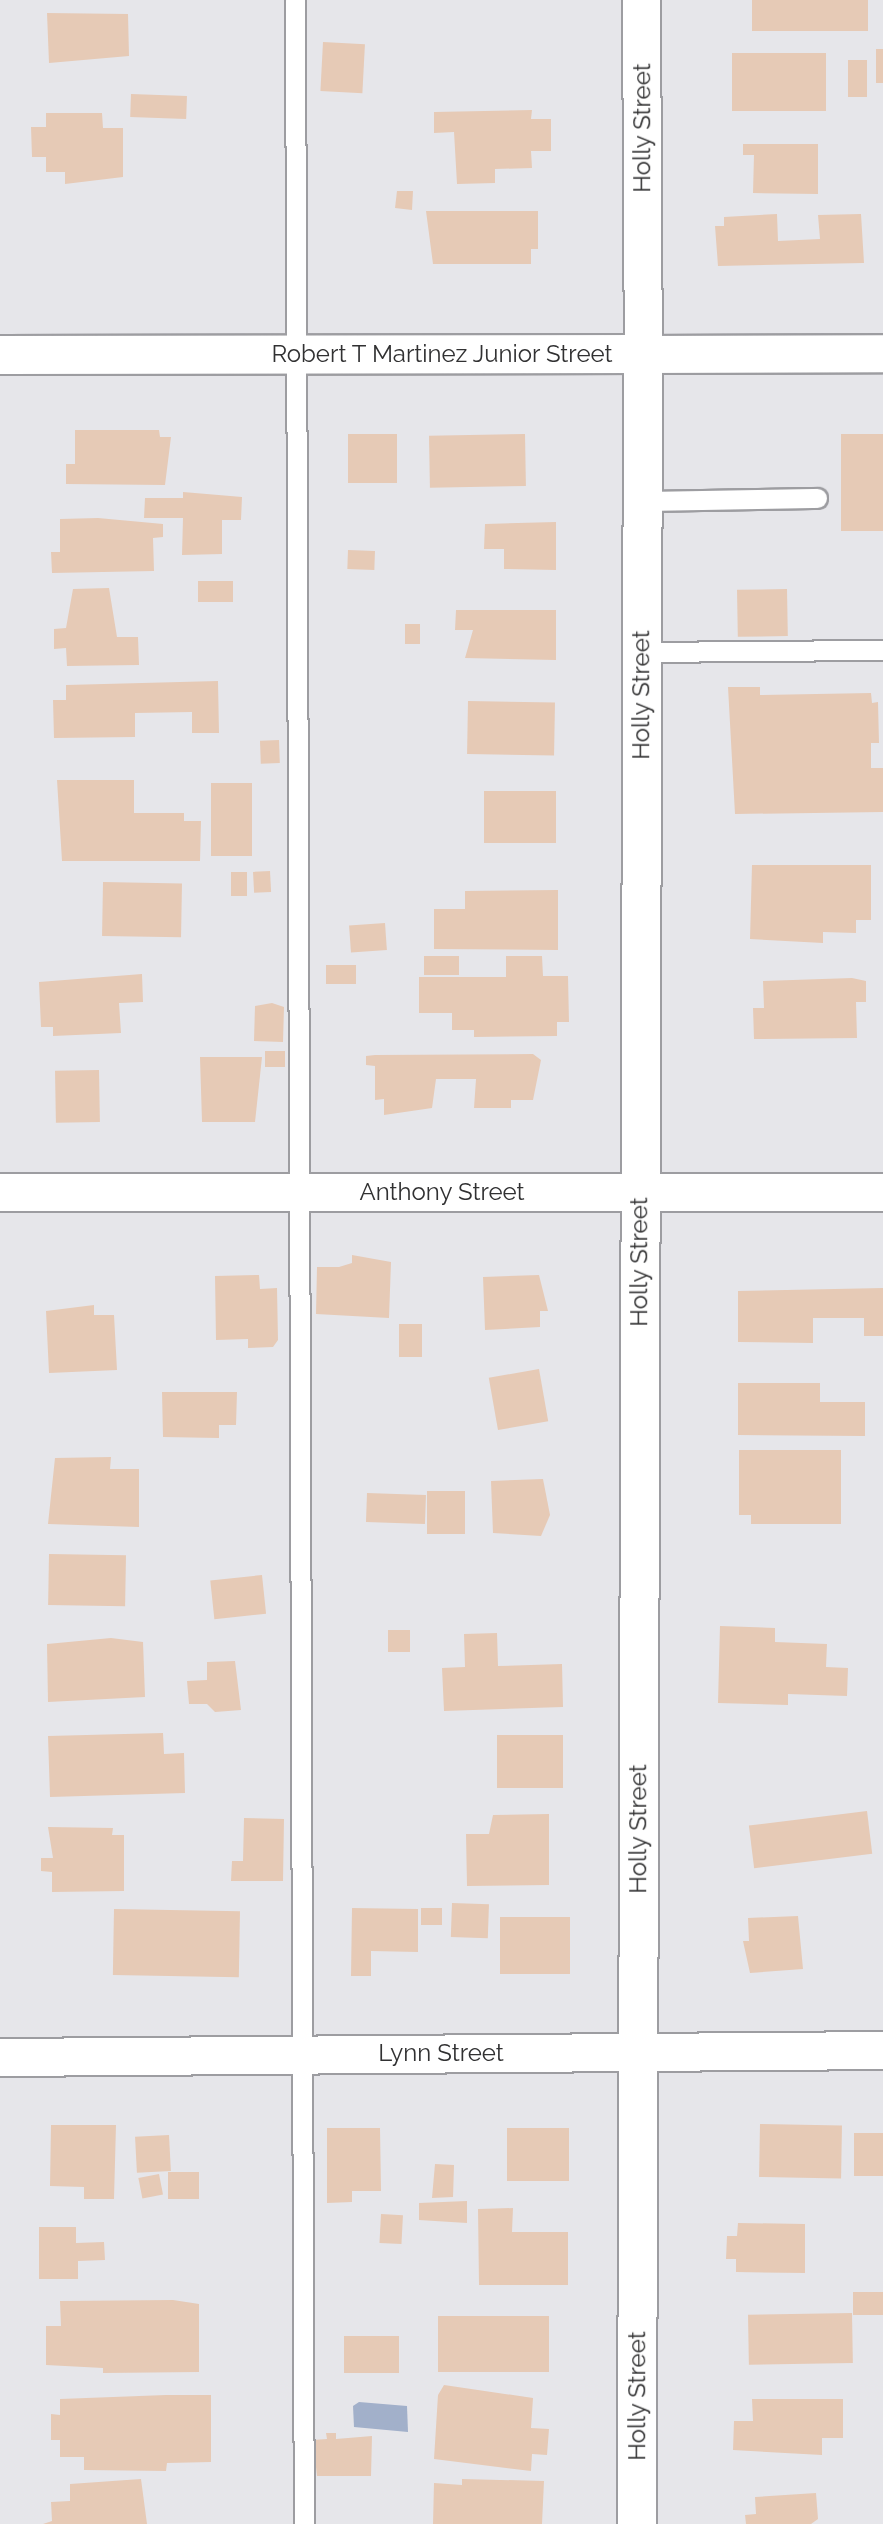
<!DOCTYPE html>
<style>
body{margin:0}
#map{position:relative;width:883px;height:2524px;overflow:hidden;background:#e6e6ea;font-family:Raleway,sans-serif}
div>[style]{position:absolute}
.water>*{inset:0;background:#a2b0ca}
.building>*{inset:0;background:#e6cab6;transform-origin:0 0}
.roads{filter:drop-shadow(2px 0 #9d9da1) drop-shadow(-2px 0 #9d9da1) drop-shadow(0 2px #9d9da1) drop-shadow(0 -2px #9d9da1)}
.lane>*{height:19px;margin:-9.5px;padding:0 9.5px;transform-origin:9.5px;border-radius:9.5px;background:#fff}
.street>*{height:37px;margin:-18.5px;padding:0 18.5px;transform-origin:18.5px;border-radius:18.5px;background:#fff}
.secondary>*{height:38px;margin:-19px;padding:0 19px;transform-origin:19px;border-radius:19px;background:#fff}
span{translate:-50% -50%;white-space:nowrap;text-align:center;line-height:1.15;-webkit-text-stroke:5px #fff;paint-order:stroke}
.street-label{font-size:24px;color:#313132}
</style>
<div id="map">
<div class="water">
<i style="clip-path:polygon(359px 2402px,407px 2406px,408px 2432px,354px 2427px,353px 2406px)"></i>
</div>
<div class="building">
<i style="left:752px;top:0;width:116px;height:31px"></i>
<i style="clip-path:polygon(47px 13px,128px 14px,129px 56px,49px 63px)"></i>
<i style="left:323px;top:42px;width:42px;height:49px;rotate:3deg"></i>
<i style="left:876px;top:49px;width:7px;height:34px"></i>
<i style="left:732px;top:53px;width:94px;height:58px"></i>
<i style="left:848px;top:60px;width:19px;height:37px"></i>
<i style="left:131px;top:94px;width:56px;height:23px;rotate:2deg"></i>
<i style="clip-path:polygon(532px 110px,531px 119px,551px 119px,551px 151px,531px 151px,532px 168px,495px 169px,495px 183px,457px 184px,454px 132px,434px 133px,434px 112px)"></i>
<i style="clip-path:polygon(46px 113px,102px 113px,103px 128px,123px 128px,123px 177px,65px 184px,65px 172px,46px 172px,46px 157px,32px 157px,31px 127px,46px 127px)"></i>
<i style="clip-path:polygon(743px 144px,818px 144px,818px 194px,753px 193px,754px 155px,743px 155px)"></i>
<i style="clip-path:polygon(397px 191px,413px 191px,412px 210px,395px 208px)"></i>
<i style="clip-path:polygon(426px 211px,538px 211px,538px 249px,531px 249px,531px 264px,433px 264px)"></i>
<i style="clip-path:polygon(777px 214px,778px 241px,820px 239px,818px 215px,861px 214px,864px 263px,718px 266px,715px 226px,724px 226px,724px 217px)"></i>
<i style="clip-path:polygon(75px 430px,159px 430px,160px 437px,171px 437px,165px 485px,66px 484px,66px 464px,75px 464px)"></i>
<i style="left:397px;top:434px;width:49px;height:49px;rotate:90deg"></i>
<i style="left:525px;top:434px;width:52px;height:96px;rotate:89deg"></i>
<i style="left:841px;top:434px;width:42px;height:97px"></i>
<i style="clip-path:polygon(183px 492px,242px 497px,241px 520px,222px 520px,222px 554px,182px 555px,183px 518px,144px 518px,145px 498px,183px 498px)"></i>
<i style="clip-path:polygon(98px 518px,163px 524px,163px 537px,153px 538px,154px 571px,52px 573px,51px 552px,60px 552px,60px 519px)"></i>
<i style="clip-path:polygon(556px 522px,556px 570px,504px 569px,504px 549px,484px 549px,485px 524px)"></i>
<i style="left:348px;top:550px;width:27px;height:19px;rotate:2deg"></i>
<i style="left:198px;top:581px;width:35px;height:21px"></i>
<i style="clip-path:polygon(109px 588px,117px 637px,138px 637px,139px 665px,67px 666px,66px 648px,54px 649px,54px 629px,66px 628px,73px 589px)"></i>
<i style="left:787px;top:589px;width:47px;height:50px;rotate:89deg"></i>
<i style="clip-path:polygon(456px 610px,556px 610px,556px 660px,465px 658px,473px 630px,455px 630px)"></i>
<i style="left:405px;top:624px;width:15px;height:20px"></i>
<i style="clip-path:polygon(218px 681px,219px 733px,192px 733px,192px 712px,135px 713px,135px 737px,54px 738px,53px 700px,66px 700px,66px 685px)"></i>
<i style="clip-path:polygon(728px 687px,760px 687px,760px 695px,871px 693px,872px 703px,878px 702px,879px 743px,871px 743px,871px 768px,883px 768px,883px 812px,735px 814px)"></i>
<i style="left:468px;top:701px;width:87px;height:53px;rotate:1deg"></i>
<i style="left:279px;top:740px;width:23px;height:19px;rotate:88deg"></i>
<i style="clip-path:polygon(57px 780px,134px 780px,134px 813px,184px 813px,184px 821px,201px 821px,200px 861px,62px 861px)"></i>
<i style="left:211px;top:783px;width:41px;height:73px"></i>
<i style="left:484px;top:791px;width:72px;height:52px"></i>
<i style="clip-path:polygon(752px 865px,871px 865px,871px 920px,856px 920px,856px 933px,823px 932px,823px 943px,750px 939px)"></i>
<i style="left:270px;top:871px;width:21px;height:17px;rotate:87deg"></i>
<i style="left:231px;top:872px;width:16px;height:24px"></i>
<i style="left:103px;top:882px;width:79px;height:54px;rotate:1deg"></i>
<i style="clip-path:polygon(558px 890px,558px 950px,434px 949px,434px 909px,465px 909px,465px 891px)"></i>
<i style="left:385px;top:923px;width:27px;height:36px;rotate:86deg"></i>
<i style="left:424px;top:956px;width:35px;height:19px"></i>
<i style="clip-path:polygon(506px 956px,542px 956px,543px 976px,568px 976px,569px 1022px,557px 1022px,557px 1036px,474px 1037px,474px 1030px,452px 1030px,452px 1013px,419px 1013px,419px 977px,506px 977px)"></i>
<i style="left:326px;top:965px;width:30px;height:19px"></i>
<i style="clip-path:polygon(142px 974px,143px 1002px,119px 1003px,121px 1033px,53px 1036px,53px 1027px,41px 1027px,39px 982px)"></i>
<i style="clip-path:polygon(852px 978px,866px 981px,866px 1002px,856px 1002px,857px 1038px,754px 1039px,753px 1008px,764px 1008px,763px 981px)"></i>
<i style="clip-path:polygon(272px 1003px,284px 1007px,283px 1042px,254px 1041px,255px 1006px)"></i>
<i style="left:285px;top:1051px;width:16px;height:20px;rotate:90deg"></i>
<i style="clip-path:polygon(533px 1054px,541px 1060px,533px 1100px,511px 1100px,511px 1108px,474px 1108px,476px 1079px,436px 1079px,432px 1108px,384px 1115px,384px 1099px,375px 1100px,375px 1066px,366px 1065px,366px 1056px,375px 1055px)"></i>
<i style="clip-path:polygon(200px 1057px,262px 1057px,255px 1122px,202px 1122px)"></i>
<i style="left:99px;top:1070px;width:52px;height:44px;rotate:89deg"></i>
<i style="clip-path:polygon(352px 1255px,391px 1262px,389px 1318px,316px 1314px,317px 1267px,339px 1267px,352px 1263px)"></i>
<i style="clip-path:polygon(259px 1275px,260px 1289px,277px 1288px,278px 1340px,273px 1347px,248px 1348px,248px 1339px,216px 1340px,215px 1276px)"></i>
<i style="clip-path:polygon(539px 1275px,548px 1311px,540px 1311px,540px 1327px,485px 1330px,483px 1277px)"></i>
<i style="clip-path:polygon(883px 1288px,883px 1336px,864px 1336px,864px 1318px,813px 1318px,813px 1343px,738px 1342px,738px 1291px)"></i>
<i style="clip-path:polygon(94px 1305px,94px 1315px,114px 1315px,117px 1370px,49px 1373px,46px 1311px)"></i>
<i style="left:399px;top:1324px;width:23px;height:33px"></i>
<i style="left:539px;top:1369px;width:53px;height:51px;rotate:80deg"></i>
<i style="clip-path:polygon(738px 1383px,820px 1383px,820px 1402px,865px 1402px,865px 1436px,738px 1435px)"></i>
<i style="clip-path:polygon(162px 1392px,237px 1392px,236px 1425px,219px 1425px,219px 1438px,163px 1437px)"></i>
<i style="clip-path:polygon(739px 1450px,841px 1450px,841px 1524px,751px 1524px,751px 1515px,739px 1515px)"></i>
<i style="clip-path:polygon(111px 1457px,110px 1469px,139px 1469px,139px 1527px,48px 1524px,55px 1458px)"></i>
<i style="clip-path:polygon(543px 1479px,550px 1515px,541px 1536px,493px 1533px,491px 1481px)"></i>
<i style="left:427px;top:1491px;width:38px;height:43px"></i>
<i style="left:367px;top:1493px;width:59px;height:29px;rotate:2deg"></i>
<i style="left:49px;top:1554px;width:77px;height:51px;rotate:1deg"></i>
<i style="left:262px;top:1575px;width:39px;height:52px;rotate:84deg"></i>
<i style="clip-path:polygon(720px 1626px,775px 1628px,775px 1642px,827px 1644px,826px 1667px,848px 1668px,847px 1696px,788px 1694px,788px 1705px,718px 1703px)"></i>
<i style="left:388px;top:1630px;width:22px;height:22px"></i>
<i style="clip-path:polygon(497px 1633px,498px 1666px,562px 1664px,563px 1707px,444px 1711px,442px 1668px,465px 1667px,464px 1634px)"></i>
<i style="clip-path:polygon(111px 1638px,143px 1642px,145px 1697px,48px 1702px,47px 1644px)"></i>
<i style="clip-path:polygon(235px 1661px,241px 1710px,215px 1712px,207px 1704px,189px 1704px,187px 1681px,207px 1680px,207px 1662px)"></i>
<i style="clip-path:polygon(163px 1733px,164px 1754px,184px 1753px,185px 1793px,50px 1797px,48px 1736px)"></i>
<i style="left:497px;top:1735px;width:66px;height:53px"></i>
<i style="left:867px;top:1811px;width:43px;height:119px;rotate:83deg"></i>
<i style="clip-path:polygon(549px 1814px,549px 1885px,467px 1886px,466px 1834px,489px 1834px,493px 1815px)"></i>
<i style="clip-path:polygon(244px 1818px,284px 1819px,283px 1881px,231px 1881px,232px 1861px,243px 1861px)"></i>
<i style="clip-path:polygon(48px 1827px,113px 1828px,112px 1835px,124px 1835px,124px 1891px,52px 1892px,52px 1872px,41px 1871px,41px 1858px,53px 1858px)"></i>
<i style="left:452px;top:1903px;width:37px;height:34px;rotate:2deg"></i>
<i style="clip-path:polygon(352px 1908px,418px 1909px,418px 1952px,371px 1951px,371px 1976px,351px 1976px)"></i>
<i style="left:421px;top:1908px;width:21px;height:17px"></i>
<i style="left:114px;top:1909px;width:126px;height:66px;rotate:1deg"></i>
<i style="clip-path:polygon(798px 1916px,803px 1969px,750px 1973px,743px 1941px,749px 1941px,748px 1918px)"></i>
<i style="left:570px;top:1917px;width:57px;height:70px;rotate:90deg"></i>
<i style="left:760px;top:2124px;width:82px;height:53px;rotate:1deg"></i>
<i style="clip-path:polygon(51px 2125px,116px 2125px,114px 2199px,84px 2199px,84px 2187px,50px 2186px)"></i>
<i style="clip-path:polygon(327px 2128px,380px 2128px,381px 2191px,352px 2191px,352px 2202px,327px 2203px)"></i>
<i style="left:507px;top:2128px;width:62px;height:53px"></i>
<i style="left:854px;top:2133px;width:29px;height:43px"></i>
<i style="left:169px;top:2135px;width:36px;height:34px;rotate:87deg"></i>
<i style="clip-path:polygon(435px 2164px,454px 2165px,453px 2197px,432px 2198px)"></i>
<i style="left:168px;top:2172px;width:31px;height:27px"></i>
<i style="left:159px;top:2174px;width:21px;height:21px;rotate:79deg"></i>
<i style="clip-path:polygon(467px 2201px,467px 2223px,419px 2220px,419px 2203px)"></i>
<i style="clip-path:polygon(513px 2208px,512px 2232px,568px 2232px,568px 2285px,479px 2285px,478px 2209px)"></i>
<i style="left:381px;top:2214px;width:22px;height:29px;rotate:3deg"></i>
<i style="clip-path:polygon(738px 2223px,805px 2224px,805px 2273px,736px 2272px,736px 2259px,726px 2259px,727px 2236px,737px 2236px)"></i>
<i style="clip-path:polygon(39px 2227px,76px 2227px,76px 2243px,104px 2242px,105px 2260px,78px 2261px,78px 2279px,39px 2279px)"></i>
<i style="left:883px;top:2292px;width:23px;height:30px;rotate:90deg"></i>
<i style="clip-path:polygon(173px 2300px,199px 2304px,199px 2372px,103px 2373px,103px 2368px,46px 2365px,46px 2326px,61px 2326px,60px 2301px)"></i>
<i style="left:852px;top:2313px;width:50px;height:104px;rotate:89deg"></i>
<i style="left:438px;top:2316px;width:111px;height:56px"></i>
<i style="left:344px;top:2336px;width:55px;height:37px"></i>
<i style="clip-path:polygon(444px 2385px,533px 2398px,531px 2428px,549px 2429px,547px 2455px,532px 2454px,531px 2471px,434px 2459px,438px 2395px)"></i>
<i style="clip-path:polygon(166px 2395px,211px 2395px,211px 2462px,167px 2463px,166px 2471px,84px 2470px,84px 2457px,60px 2457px,60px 2440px,51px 2440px,51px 2414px,60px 2415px,60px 2399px)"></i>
<i style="clip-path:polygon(752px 2399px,843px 2399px,843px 2438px,822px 2438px,822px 2455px,733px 2450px,734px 2421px,753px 2421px)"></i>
<i style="clip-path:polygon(326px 2433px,336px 2433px,336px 2439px,372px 2436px,371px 2476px,317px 2476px,313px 2440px,327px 2439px)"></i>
<i style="clip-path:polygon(141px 2479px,147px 2524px,43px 2524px,52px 2521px,51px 2502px,70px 2501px,70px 2484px)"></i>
<i style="clip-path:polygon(462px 2479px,544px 2481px,542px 2524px,433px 2524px,434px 2483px,462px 2485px)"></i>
<i style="clip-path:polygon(816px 2493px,818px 2519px,811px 2524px,746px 2524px,745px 2515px,756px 2514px,755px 2497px)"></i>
</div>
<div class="roads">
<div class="lane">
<i style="left:295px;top:0;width:2524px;rotate:89.8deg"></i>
<i style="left:642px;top:501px;width:175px;rotate:-1deg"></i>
<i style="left:642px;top:652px;width:241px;rotate:-0.5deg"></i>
</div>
<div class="street">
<i style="left:641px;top:0;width:354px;rotate:89.7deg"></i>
<i style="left:643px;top:354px;width:240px;rotate:-0.2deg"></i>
<i style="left:0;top:1192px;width:883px"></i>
<i style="left:0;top:2057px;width:883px;rotate:-0.45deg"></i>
</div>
<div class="secondary">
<i style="left:0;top:355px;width:643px;rotate:-0.09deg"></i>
<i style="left:643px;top:354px;width:2170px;rotate:90.16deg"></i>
</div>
</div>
<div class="street-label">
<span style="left:642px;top:128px;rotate:-90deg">Holly Street</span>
<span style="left:442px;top:354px">Robert T Martinez Junior Street</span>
<span style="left:641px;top:695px;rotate:-90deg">Holly Street</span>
<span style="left:442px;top:1192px">Anthony Street</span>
<span style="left:639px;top:1262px;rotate:-90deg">Holly Street</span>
<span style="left:638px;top:1829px;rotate:-90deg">Holly Street</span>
<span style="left:441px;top:2053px">Lynn Street</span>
<span style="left:637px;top:2396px;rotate:-90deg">Holly Street</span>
</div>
</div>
